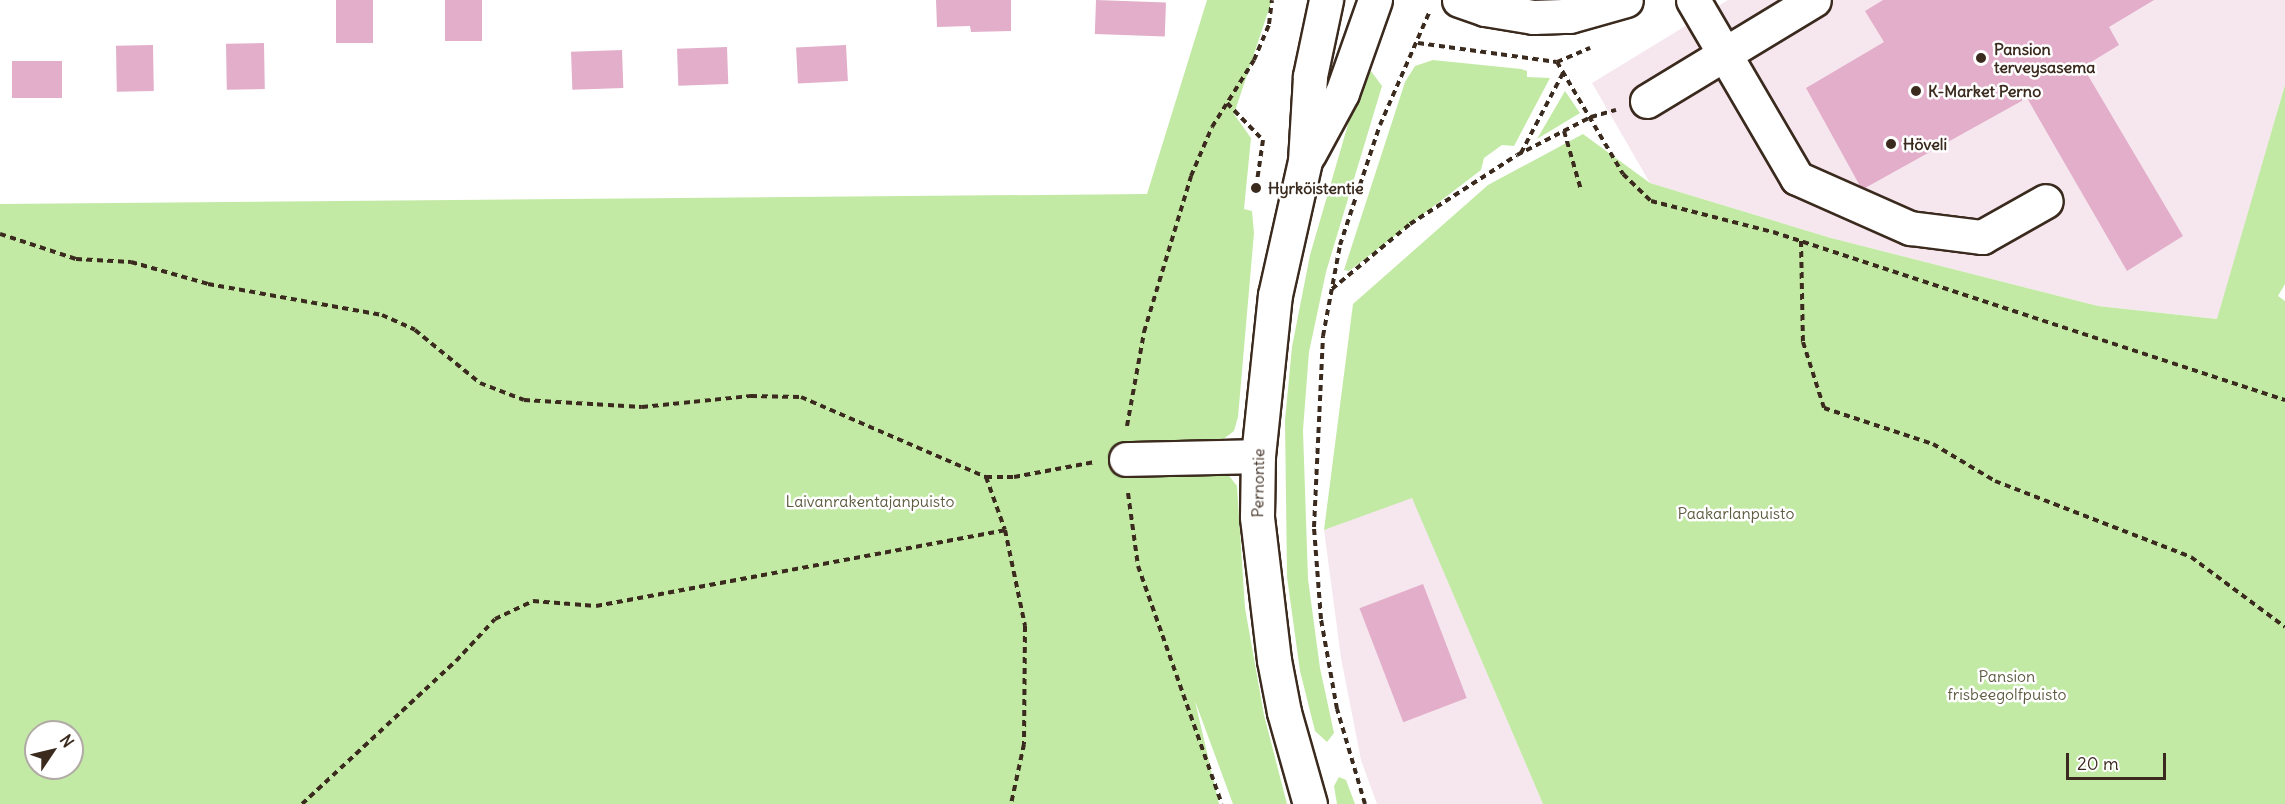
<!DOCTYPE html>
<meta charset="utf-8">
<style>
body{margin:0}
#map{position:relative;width:2285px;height:804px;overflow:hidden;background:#fff;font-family:Delius,sans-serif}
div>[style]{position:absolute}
.built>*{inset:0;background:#f6e7ef}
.green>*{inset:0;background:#c3eaa5}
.building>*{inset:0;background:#e2aeca;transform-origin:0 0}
.path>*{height:4px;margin-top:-2px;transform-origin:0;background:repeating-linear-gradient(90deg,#3b2a1e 0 6px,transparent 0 10.5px)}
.roads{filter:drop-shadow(2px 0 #3b2a1e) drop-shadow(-2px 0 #3b2a1e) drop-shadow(0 2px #3b2a1e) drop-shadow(0 -2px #3b2a1e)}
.minor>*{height:33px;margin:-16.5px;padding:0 16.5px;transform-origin:16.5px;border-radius:16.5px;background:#fff}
.dots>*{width:16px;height:16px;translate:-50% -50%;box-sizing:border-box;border:3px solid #fff;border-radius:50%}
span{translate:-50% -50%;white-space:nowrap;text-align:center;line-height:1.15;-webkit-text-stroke:5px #fff;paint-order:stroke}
.poi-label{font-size:16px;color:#3b2a1e;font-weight:700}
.left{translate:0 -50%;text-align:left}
.street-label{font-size:16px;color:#3b2a1e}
.park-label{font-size:16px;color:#5d5a40}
.north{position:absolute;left:24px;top:720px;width:60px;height:60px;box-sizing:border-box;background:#fff;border:2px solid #b1aaa5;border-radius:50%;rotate:55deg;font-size:16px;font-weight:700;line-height:24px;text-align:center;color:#3b2a1e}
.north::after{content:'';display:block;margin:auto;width:21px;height:27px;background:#3b2a1e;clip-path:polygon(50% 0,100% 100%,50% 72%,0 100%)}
.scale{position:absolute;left:2066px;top:753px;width:100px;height:27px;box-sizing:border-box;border:3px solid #3b2a1e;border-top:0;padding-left:8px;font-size:18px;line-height:21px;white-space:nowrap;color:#3b2a1e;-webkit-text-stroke:4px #fff;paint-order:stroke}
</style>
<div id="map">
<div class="built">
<i style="clip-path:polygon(1728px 0,2285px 0,2285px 85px,2218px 319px,2098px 306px,1831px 238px,1650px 183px,1592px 83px)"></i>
<i style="clip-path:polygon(1412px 497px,1543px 804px,1377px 804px,1361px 760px,1341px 658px,1324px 530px)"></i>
</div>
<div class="green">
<i style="clip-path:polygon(evenodd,1207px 0,1272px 0,1234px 114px,1251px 138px,1244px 209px,1252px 211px,1254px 233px,1238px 417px,1234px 431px,1218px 443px,1227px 473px,1237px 486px,1245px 608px,1264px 715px,1287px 804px,1233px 804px,1195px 701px,1219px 804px,0 804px,0 204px,1147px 194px,1207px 0,36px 732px,72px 732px,72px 768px,36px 768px,36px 732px)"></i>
<i style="clip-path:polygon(1433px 60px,1521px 69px,1527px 71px,1527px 77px,1550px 78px,1514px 146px,1502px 145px,1484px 158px,1481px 170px,1349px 271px,1344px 270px,1405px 82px,1415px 66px)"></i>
<i style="clip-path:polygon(1371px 71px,1382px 86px,1326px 272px,1309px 352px,1303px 430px,1308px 579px,1320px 668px,1334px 733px,1327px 742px,1315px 731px,1300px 671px,1287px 577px,1285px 420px,1292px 347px,1310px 255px,1360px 83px)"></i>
<i style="clip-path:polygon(2285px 85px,2285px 284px,2278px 296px,2285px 301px,2285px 804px,1543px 804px,1412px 498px,1324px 530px,1353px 304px,1488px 185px,1583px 134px,1650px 183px,1831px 238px,2098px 306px,2217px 319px)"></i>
<i style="clip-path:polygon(1565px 91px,1580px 113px,1537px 139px)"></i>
<i style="clip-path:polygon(1339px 777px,1346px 780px,1355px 804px,1337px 804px,1334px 786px)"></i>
</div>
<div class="building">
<i style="left:336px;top:0;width:37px;height:43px"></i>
<i style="left:445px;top:0;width:37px;height:41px"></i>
<i style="clip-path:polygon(936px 0,1011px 0,1011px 31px,971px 32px,970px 26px,937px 27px)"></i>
<i style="left:1096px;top:0;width:70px;height:34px;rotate:2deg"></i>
<i style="clip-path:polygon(1883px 0,2154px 0,2109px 27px,2119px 45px,2083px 67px,2183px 236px,2127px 271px,2027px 98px,1865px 188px,1860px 186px,1806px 88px,1884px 42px,1865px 11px)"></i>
<i style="left:264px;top:43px;width:46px;height:38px;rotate:89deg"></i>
<i style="left:153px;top:45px;width:46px;height:37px;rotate:89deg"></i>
<i style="left:846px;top:45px;width:36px;height:50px;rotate:87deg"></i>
<i style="left:727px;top:47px;width:37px;height:50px;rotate:88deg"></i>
<i style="left:622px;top:50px;width:38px;height:51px;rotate:88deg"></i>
<i style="left:12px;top:61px;width:50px;height:37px"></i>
<i style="left:1423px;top:584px;width:122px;height:68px;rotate:69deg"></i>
</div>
<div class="path">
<i style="left:1418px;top:43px;width:140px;rotate:7.8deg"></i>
<i style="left:1557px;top:62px;width:36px;rotate:-23deg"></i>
<i style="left:1557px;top:62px;width:130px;rotate:59.5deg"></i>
<i style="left:1623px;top:174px;width:39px;rotate:44deg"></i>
<i style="left:1651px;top:201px;width:126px;rotate:14.3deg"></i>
<i style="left:1773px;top:232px;width:539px;rotate:18.17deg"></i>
<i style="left:1227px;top:103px;width:52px;rotate:45.8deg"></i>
<i style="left:1263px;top:140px;width:49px;rotate:98.3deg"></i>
<i style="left:1564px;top:131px;width:61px;rotate:73.9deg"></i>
<i style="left:1521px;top:153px;width:90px;rotate:-62.3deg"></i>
<i style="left:0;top:234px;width:80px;rotate:18.2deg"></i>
<i style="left:76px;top:259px;width:55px;rotate:3.1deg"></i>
<i style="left:131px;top:262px;width:80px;rotate:15.9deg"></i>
<i style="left:208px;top:284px;width:177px;rotate:10.1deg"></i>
<i style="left:382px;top:315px;width:36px;rotate:24deg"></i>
<i style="left:415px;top:330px;width:84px;rotate:39.2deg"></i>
<i style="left:480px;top:383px;width:47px;rotate:21.1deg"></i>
<i style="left:524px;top:400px;width:118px;rotate:3.4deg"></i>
<i style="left:642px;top:407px;width:110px;rotate:-5.8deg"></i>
<i style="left:751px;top:396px;width:50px;rotate:1.1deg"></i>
<i style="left:801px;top:397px;width:202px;rotate:23.4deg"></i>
<i style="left:986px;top:477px;width:28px"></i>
<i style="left:1014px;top:477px;width:82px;rotate:-10.5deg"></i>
<i style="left:1801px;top:241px;width:101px;rotate:88.9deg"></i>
<i style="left:1803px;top:342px;width:69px;rotate:72.3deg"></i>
<i style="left:1824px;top:408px;width:115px;rotate:18.3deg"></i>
<i style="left:1933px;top:444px;width:72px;rotate:30.8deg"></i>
<i style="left:1995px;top:481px;width:210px;rotate:21.2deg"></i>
<i style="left:2191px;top:557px;width:117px;rotate:36.7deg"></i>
<i style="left:1332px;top:289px;width:102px;rotate:-39.8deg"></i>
<i style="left:1410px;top:224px;width:127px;rotate:-32.8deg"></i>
<i style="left:1517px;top:155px;width:83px;rotate:-27.2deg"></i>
<i style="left:1591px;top:117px;width:26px;rotate:-16deg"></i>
<i style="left:1127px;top:426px;width:96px;rotate:-79.7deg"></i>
<i style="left:1144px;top:332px;width:163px;rotate:-73.2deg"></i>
<i style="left:1191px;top:176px;width:53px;rotate:-66.8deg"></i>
<i style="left:1212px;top:127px;width:79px;rotate:-57.9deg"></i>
<i style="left:1254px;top:60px;width:39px;rotate:-67deg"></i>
<i style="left:1269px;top:24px;width:24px;rotate:-83deg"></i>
<i style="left:986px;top:477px;width:56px;rotate:70.3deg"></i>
<i style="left:1005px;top:530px;width:98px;rotate:78.2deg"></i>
<i style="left:1025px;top:626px;width:118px;rotate:90.5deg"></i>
<i style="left:1024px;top:744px;width:61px;rotate:102.2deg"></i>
<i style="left:1128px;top:493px;width:74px;rotate:82.2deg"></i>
<i style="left:1138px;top:566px;width:252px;rotate:70.6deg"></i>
<i style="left:302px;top:804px;width:210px;rotate:-42.9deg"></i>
<i style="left:456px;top:661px;width:57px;rotate:-47.1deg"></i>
<i style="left:495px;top:619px;width:42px;rotate:-25.3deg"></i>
<i style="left:533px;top:601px;width:63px;rotate:4.5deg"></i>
<i style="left:596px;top:606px;width:416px;rotate:-10.5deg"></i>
<i style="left:1365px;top:804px;width:99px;rotate:-106.4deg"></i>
<i style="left:1337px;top:709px;width:91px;rotate:-100.1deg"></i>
<i style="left:1321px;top:619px;width:92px;rotate:-94.4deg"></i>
<i style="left:1314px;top:527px;width:191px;rotate:-87.3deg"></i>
<i style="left:1323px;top:336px;width:93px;rotate:-79.4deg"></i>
<i style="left:1340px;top:245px;width:126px;rotate:-71.6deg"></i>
<i style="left:1380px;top:125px;width:122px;rotate:-66.4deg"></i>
</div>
<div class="roads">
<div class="minor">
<i style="left:1459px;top:0;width:28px;rotate:19deg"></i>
<i style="left:1485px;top:9px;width:49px;rotate:9.5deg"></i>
<i style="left:1533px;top:17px;width:37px;rotate:-2deg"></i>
<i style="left:1570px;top:16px;width:58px;rotate:-15.9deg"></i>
<i style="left:1693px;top:0;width:206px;rotate:59.7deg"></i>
<i style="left:1797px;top:178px;width:124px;rotate:23.9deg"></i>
<i style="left:1910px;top:228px;width:73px;rotate:7.1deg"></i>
<i style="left:1982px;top:237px;width:73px;rotate:-29.4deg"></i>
<i style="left:1647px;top:101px;width:195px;rotate:-31.2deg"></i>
<i style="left:1309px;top:154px;width:69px;rotate:-61.6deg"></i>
<i style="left:1342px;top:93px;width:99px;rotate:-70.5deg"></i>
<i style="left:1126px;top:459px;width:132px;rotate:-1.3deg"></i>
<i style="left:1310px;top:804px;width:96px;rotate:-105.8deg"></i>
<i style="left:1284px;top:712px;width:53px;rotate:-100.9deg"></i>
<i style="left:1274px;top:660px;width:144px;rotate:-96.8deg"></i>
<i style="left:1257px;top:517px;width:61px;rotate:-89.1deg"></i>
<i style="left:1258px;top:456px;width:162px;rotate:-84deg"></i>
<i style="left:1275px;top:295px;width:137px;rotate:-77.4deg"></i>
<i style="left:1305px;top:161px;width:85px;rotate:-86.6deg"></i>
<i style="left:1310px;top:76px;width:78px;rotate:-78.1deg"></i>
</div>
</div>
<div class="dots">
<i style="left:1981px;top:58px;background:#3b2a1e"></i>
<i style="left:1916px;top:91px;background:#3b2a1e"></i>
<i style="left:1891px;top:144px;background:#3b2a1e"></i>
<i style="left:1256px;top:188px;background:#3b2a1e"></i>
</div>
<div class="poi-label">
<span class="left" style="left:1994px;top:58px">Pansion<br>terveysasema</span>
<span class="left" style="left:1928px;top:91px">K-Market Perno</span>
<span class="left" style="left:1903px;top:144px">Höveli</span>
<span class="left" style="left:1268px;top:188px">Hyrköistentie</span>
</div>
<div class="street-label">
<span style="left:1258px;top:483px;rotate:-89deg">Pernontie</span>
</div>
<div class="park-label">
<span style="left:870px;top:501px">Laivanrakentajanpuisto</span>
<span style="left:1736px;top:513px">Paakarlanpuisto</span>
<span style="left:2007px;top:685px">Pansion<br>frisbeegolfpuisto</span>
</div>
<div class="north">N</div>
<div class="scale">20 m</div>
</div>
